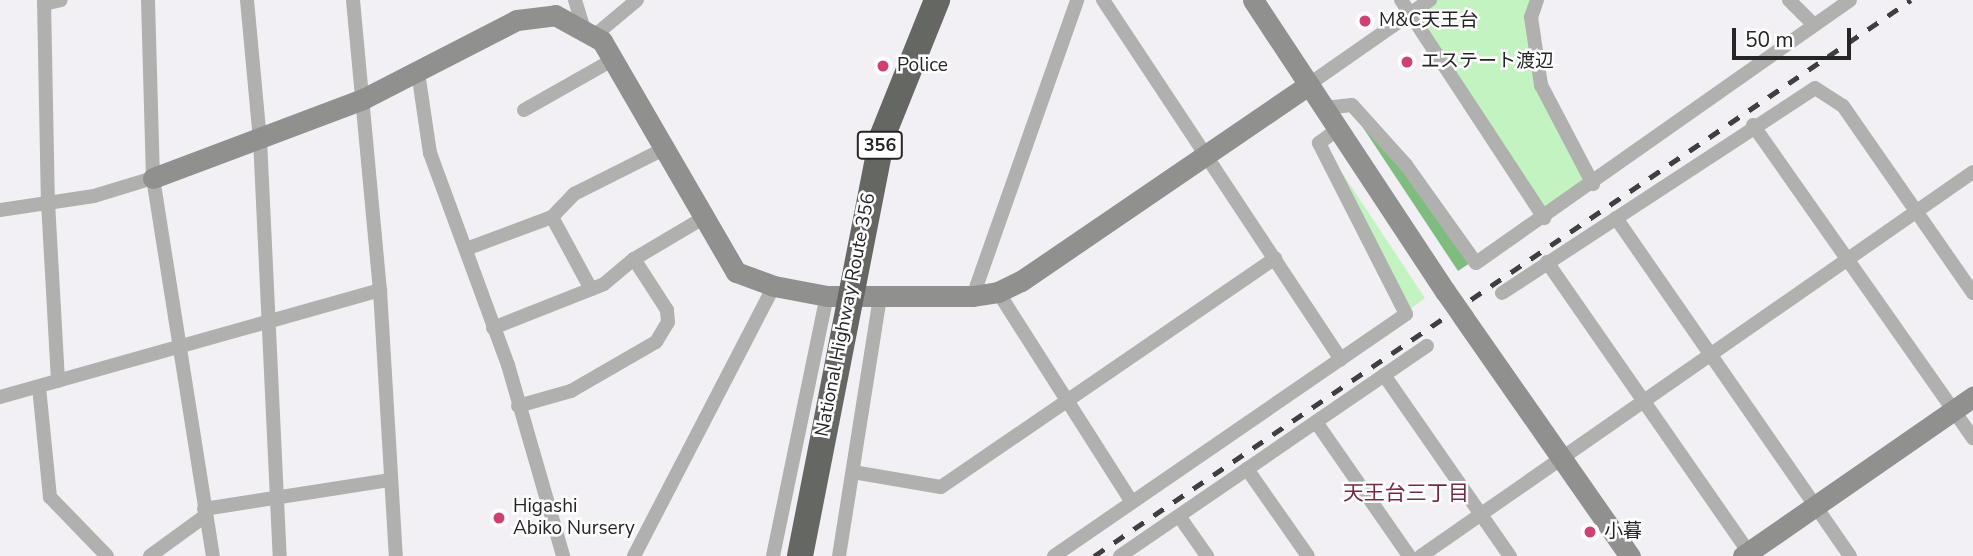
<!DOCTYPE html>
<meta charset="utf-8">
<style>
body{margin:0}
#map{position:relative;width:1973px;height:556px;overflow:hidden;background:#f3f0f5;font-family:"Nunito Sans","Noto Sans JP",sans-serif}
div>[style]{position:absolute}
.green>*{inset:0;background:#c2f3c1}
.forest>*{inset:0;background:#7ebd7f}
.street>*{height:14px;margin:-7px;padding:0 7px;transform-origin:7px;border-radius:7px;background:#b0b1ae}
.secondary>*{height:21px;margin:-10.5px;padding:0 10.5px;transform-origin:10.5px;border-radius:10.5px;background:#90918e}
.highway>*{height:26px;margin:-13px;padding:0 13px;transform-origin:13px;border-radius:13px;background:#656763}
.rail>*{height:4.5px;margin-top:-2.25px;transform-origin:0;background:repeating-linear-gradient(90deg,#3f3e40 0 12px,transparent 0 24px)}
.secondary-bridge>*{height:21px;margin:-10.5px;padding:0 10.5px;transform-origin:10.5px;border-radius:10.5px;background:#90918e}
.dots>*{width:19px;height:19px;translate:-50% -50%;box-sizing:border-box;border:4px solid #fffeff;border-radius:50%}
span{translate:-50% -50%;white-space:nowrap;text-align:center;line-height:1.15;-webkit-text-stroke:5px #fffeff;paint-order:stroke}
.shield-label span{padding:2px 5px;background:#fffeff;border:2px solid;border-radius:5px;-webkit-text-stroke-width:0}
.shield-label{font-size:18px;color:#252426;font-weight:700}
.poi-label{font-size:19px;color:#252426}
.left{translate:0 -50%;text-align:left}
.street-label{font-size:19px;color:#252426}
.neighbourhood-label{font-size:21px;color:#722c41}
.scale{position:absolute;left:1732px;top:28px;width:119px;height:32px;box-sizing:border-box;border:4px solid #252426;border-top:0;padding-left:9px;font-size:21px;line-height:24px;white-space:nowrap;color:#252426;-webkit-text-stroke:5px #fffeff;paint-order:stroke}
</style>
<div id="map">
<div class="green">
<i style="clip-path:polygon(1438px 0,1533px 0,1537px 87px,1588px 182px,1544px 214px,1416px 15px)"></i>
<i style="clip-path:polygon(1327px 150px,1425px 298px,1410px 309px)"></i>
</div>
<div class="forest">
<i style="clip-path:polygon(1352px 111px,1402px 168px,1470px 263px,1458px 271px)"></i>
</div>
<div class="street">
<i style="left:44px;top:0;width:202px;rotate:88.9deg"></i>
<i style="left:48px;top:202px;width:179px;rotate:86.8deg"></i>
<i style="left:148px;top:0;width:178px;rotate:88.4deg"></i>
<i style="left:153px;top:178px;width:383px;rotate:81deg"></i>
<i style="left:247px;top:0;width:140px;rotate:84.7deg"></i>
<i style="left:260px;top:139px;width:417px;rotate:87.3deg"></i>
<i style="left:353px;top:0;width:291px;rotate:84.7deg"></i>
<i style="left:380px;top:290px;width:266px;rotate:86.6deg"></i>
<i style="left:575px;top:0;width:30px;rotate:73deg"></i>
<i style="left:1103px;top:0;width:431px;rotate:56.5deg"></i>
<i style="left:1401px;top:0;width:261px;rotate:56.7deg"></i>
<i style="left:1537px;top:0;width:18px;rotate:109deg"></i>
<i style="left:1531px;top:17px;width:69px;rotate:81.6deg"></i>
<i style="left:1541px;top:85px;width:112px;rotate:62.3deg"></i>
<i style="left:1789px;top:0;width:35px;rotate:45deg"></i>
<i style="left:44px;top:4px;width:17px;rotate:-13deg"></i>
<i style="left:594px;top:36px;width:56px;rotate:-39.9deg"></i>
<i style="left:418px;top:72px;width:82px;rotate:81.6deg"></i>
<i style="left:430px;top:153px;width:226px;rotate:69.8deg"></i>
<i style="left:508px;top:365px;width:199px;rotate:73.9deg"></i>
<i style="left:1308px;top:85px;width:149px;rotate:-34.9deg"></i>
<i style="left:1324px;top:108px;width:28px;rotate:-6deg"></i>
<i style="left:1352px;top:105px;width:81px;rotate:48deg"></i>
<i style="left:1406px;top:165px;width:120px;rotate:54.5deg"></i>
<i style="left:1476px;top:263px;width:457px;rotate:-35.1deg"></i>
<i style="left:524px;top:110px;width:103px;rotate:-29.5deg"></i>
<i style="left:1753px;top:125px;width:383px;rotate:54.9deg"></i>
<i style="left:0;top:210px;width:95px;rotate:-8.5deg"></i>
<i style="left:94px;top:196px;width:62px;rotate:-17deg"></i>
<i style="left:552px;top:217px;width:82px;rotate:61.6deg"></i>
<i style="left:1616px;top:218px;width:411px;rotate:55.3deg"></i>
<i style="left:466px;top:249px;width:92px;rotate:-20.4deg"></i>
<i style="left:552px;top:217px;width:32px;rotate:-46deg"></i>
<i style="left:574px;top:194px;width:101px;rotate:-26.6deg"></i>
<i style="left:1547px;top:262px;width:358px;rotate:55.2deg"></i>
<i style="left:998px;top:292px;width:249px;rotate:57.5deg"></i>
<i style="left:1502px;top:293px;width:374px;rotate:-33.2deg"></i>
<i style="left:1815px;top:88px;width:33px;rotate:33deg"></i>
<i style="left:1843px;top:106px;width:228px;rotate:55.2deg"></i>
<i style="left:973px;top:296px;width:314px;rotate:-70.6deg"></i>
<i style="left:493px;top:328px;width:119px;rotate:-21.6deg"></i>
<i style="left:604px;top:284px;width:39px;rotate:-40deg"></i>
<i style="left:634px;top:259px;width:80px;rotate:-30.7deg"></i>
<i style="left:1384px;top:375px;width:221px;rotate:55.2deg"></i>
<i style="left:39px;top:387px;width:111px;rotate:84.3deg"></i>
<i style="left:50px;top:497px;width:82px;rotate:46deg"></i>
<i style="left:0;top:397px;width:395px;rotate:-15.7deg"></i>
<i style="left:518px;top:406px;width:55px;rotate:-15.8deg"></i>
<i style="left:571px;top:391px;width:98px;rotate:-30deg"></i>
<i style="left:656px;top:342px;width:23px;rotate:-59deg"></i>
<i style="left:668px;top:322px;width:12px;rotate:-95deg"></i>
<i style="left:667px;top:310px;width:61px;rotate:-122.9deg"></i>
<i style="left:1316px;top:422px;width:163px;rotate:55.2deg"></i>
<i style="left:1247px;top:469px;width:106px;rotate:55deg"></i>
<i style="left:853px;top:472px;width:89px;rotate:9.7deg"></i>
<i style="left:941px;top:487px;width:405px;rotate:-34.4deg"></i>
<i style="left:204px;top:509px;width:187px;rotate:-8.9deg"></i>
<i style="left:1179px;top:516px;width:49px;rotate:55deg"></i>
<i style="left:150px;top:556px;width:68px;rotate:-36deg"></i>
<i style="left:634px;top:556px;width:304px;rotate:-62.6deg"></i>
<i style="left:773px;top:556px;width:266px;rotate:-78.3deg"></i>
<i style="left:839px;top:556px;width:263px;rotate:-81deg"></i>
<i style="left:1054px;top:556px;width:427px;rotate:-34.5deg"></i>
<i style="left:1406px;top:314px;width:192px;rotate:-117deg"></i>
<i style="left:1319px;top:143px;width:24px;rotate:-36deg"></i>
<i style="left:1120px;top:556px;width:372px;rotate:-34.4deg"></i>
<i style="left:1421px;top:556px;width:672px;rotate:-34.82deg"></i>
</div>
<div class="secondary">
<i style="left:1253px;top:0;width:349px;rotate:56.6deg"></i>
<i style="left:153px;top:178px;width:224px;rotate:-20.6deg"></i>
<i style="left:363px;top:99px;width:173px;rotate:-27.2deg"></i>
<i style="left:517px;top:20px;width:38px;rotate:-7deg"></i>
<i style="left:555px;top:15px;width:54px;rotate:29deg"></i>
<i style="left:602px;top:41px;width:267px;rotate:59.9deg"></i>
<i style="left:736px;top:272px;width:40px;rotate:20.2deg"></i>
<i style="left:774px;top:286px;width:54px;rotate:10.7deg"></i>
<i style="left:827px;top:296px;width:146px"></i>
<i style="left:973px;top:296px;width:25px;rotate:-9deg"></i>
<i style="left:998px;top:292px;width:25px;rotate:-26deg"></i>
<i style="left:1021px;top:281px;width:348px;rotate:-34.3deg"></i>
<i style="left:1463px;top:317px;width:292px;rotate:55.1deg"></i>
<i style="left:1743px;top:556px;width:280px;rotate:-34.7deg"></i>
</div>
<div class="highway">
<i style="left:800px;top:556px;width:427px;rotate:-78.9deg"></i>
<i style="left:882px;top:137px;width:148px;rotate:-68.1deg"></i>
</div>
<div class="rail">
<i style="left:1094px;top:556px;width:988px;rotate:-34.24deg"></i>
</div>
<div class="secondary-bridge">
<i style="left:1445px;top:291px;width:32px;rotate:55deg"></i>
</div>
<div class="dots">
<i style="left:1365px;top:21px;background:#ce4170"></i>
<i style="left:1407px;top:62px;background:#ce4170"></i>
<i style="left:883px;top:66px;background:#ce4170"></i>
<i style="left:499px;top:518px;background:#ce4170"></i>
<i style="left:1590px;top:532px;background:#ce4170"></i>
</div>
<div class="shield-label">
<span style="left:880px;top:145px">356</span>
</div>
<div class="poi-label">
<span class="left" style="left:1379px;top:21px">M&amp;C天王台</span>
<span class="left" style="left:1421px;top:62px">エステート渡辺</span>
<span class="left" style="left:897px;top:66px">Police</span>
<span class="left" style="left:513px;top:518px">Higashi<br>Abiko Nursery</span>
<span class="left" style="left:1604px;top:532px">小暮</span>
</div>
<div class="street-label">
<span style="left:846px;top:315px;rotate:-79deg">National Highway Route 356</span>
</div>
<div class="neighbourhood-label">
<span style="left:1406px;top:493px">天王台三丁目</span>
</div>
<div class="scale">50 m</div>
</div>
